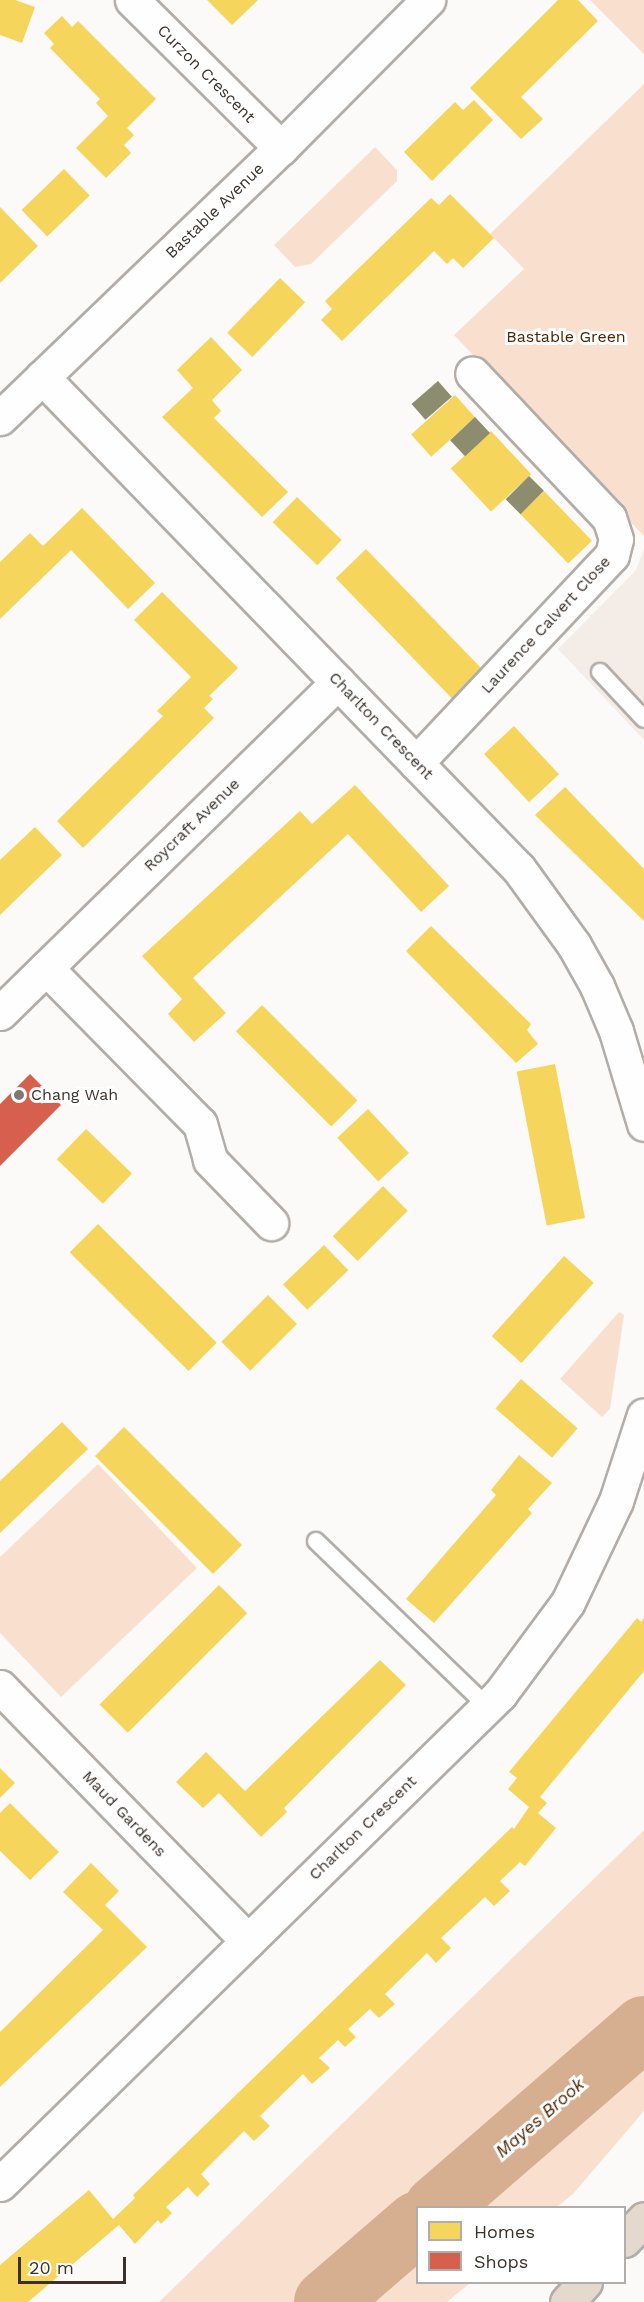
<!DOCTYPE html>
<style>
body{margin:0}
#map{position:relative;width:644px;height:2302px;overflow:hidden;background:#fcfaf8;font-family:"Work Sans",sans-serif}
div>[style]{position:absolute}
.built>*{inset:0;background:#f3ece7}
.green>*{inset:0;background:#f9e0ce}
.homes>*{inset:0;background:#f6d55c;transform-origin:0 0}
.shops>*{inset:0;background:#d6604d}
.industry>*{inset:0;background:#8c8c6e;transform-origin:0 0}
.river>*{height:64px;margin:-32px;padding:0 32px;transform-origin:32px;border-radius:32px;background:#d6af91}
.roads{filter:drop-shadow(2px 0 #b2ada9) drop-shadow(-2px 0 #b2ada9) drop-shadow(0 2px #b2ada9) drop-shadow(0 -2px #b2ada9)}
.lane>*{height:16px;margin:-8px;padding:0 8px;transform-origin:8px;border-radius:8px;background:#fffefe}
.street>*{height:33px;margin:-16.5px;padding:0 16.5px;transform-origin:16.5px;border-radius:16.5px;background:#fffefe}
.secondary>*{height:33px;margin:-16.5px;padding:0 16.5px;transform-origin:16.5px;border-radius:16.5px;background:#fffefe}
.highway>*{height:33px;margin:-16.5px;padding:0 16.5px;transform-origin:16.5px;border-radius:16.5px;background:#e5d9ce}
.dots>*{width:16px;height:16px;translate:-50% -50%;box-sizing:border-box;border:3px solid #fff;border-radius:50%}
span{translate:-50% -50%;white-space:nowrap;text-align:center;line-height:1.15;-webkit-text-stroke:6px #fff;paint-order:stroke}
.street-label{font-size:16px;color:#3a312c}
.park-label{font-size:16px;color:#492503}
.poi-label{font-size:16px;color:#3a312c}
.left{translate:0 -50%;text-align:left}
.water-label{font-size:18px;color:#4a2503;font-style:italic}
.legend{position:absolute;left:416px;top:2206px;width:210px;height:78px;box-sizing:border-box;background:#fff;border:2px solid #b0adab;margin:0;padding:8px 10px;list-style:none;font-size:18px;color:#3a312c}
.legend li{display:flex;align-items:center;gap:12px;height:30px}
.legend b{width:30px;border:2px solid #b0adab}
.scale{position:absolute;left:18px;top:2257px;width:108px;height:27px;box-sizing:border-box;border:3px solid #3a312c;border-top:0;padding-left:8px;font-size:18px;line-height:21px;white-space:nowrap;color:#3a312c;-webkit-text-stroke:4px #fff;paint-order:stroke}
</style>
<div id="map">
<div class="built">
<i style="clip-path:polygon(644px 549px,644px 740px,558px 649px,636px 570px)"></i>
</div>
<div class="green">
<i style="clip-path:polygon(590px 0,644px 0,644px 54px)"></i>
<i style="clip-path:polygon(644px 84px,644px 536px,454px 335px,524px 269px,490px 234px)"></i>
<i style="clip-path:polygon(375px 147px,397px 170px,397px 181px,311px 264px,295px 267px,274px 245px)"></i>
<i style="clip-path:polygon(619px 1312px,624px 1315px,610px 1409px,602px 1417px,560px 1379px)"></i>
<i style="clip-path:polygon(98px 1464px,197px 1568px,61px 1697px,0 1633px,0 1557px)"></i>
<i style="clip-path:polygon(644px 1830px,644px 2111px,573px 2194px,557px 2207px,418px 2208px,418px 2282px,470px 2283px,447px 2302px,159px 2302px)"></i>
</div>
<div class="homes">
<i style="clip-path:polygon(0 0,15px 0,35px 7px,22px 43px,0 35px)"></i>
<i style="clip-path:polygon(207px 0,258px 0,232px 25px)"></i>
<i style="clip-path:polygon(558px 0,578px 0,598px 21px,521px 97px,543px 119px,521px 139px,470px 88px)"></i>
<i style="clip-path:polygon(62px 16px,72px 27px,78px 21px,156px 99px,127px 128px,134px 135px,124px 145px,131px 153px,106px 178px,76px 148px,108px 116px,96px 103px,100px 99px,50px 48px,54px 44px,44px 33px)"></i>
<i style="clip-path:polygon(474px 100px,493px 120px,432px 181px,404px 152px,455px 102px,463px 110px)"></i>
<i style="left:64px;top:169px;width:37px;height:59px;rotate:46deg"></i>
<i style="clip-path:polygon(450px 194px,494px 238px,463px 268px,453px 258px,447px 264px,434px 251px,342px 341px,321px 320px,332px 309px,325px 301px,431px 198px,439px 205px)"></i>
<i style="clip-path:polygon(0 207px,38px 246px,0 283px)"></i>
<i style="left:280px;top:278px;width:35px;height:76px;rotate:44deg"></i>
<i style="clip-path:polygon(211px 337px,242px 370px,212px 400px,221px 411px,214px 418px,288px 492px,262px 517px,162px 417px,193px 388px,177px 370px)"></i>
<i style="left:455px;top:395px;width:30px;height:59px;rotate:48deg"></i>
<i style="left:491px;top:431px;width:59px;height:55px;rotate:47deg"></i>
<i style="left:544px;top:491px;width:69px;height:33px;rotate:46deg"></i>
<i style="left:297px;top:497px;width:62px;height:35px;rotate:44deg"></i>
<i style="clip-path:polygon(82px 508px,155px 583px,128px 609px,71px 550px,0 619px,0 562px,30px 533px,43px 546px)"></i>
<i style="left:366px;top:549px;width:168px;height:42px;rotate:46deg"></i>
<i style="clip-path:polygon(162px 592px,238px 668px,209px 696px,213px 699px,204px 708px,214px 718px,83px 848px,57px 821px,163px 716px,157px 711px,191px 677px,134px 620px)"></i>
<i style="left:514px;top:726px;width:66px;height:41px;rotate:47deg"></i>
<i style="clip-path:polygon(355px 785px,449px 886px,421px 912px,348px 834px,193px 978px,226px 1013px,194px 1042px,168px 1014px,182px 999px,142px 956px,300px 811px,312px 824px)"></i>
<i style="clip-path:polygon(565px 787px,644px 869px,644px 921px,535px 815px)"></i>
<i style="clip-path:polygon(35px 827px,62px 855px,0 915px,0 860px)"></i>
<i style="clip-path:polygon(431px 926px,531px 1024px,527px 1030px,538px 1044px,516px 1063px,406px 951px)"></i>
<i style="left:262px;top:1005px;width:135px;height:37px;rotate:45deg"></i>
<i style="left:555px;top:1064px;width:157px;height:39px;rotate:79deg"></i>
<i style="left:368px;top:1109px;width:60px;height:42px;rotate:47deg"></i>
<i style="left:86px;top:1129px;width:64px;height:42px;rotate:44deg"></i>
<i style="left:383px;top:1186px;width:35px;height:71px;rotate:45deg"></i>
<i style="left:98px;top:1224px;width:168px;height:40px;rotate:45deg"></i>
<i style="left:324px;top:1245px;width:35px;height:57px;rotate:46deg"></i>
<i style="left:564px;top:1256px;width:40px;height:108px;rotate:42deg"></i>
<i style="left:268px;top:1295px;width:41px;height:66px;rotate:45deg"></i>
<i style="left:521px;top:1379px;width:75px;height:39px;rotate:41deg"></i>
<i style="clip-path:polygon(62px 1422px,88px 1449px,0 1533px,0 1481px)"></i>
<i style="left:124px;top:1427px;width:167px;height:41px;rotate:45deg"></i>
<i style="clip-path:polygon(519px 1455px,552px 1483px,528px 1509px,532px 1513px,434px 1623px,406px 1599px,496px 1495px,491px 1490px)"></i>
<i style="left:219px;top:1585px;width:40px;height:169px;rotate:45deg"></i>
<i style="clip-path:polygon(637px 1618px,641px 1622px,644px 1618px,644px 1671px,540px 1797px,547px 1803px,538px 1813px,556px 1828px,525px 1866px,520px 1862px,500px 1881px,510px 1891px,494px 1906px,485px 1897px,441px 1938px,451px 1948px,436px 1963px,427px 1953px,385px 1994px,395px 2004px,379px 2018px,370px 2009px,348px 2029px,356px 2037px,345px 2047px,338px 2040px,319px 2058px,330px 2068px,312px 2084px,303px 2074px,260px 2116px,270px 2126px,254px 2141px,244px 2131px,201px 2174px,210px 2184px,197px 2197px,188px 2187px,166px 2207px,172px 2213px,161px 2224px,158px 2220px,135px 2244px,119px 2225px,28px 2302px,0 2302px,0 2265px,89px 2190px,113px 2219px,135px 2198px,133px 2195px,512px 1827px,514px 1829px,529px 1807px,508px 1789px,517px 1778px,509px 1772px)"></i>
<i style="clip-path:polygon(380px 1660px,406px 1685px,284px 1808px,287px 1812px,261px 1837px,219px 1793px,203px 1808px,176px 1782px,206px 1752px,245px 1791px)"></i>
<i style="clip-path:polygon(0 1768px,15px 1783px,0 1798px)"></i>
<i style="clip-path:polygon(10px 1803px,59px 1852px,30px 1880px,0 1851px,0 1813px)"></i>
<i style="clip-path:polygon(91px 1863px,119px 1891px,105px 1905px,147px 1947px,0 2087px,0 2032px,103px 1930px,63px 1892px)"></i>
</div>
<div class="shops">
<i style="clip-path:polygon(30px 1074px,61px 1105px,0 1166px,0 1104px)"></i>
</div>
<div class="industry">
<i style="left:438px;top:381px;width:21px;height:35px;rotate:49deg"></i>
<i style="left:475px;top:417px;width:22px;height:34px;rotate:47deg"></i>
<i style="left:529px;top:476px;width:21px;height:33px;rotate:45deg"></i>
</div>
<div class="river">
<i style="left:436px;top:2208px;width:275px;rotate:-40.9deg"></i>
<i style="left:326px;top:2302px;width:121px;rotate:-40.7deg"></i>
</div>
<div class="roads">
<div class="lane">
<i style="left:600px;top:672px;width:64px;rotate:46.9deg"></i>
<i style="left:316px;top:1541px;width:238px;rotate:44deg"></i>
</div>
<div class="street">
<i style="left:132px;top:0;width:210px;rotate:44.8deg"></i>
<i style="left:42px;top:377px;width:685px;rotate:45.89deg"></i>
<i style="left:519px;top:869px;width:94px;rotate:54.1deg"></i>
<i style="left:574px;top:945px;width:47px;rotate:60.7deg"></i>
<i style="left:597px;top:986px;width:49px;rotate:67.1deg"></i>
<i style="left:616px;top:1031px;width:97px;rotate:73.2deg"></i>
<i style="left:416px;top:763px;width:286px;rotate:-46.7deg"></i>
<i style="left:612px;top:555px;width:16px;rotate:-76deg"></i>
<i style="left:616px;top:539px;width:22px;rotate:-108deg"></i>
<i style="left:609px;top:518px;width:199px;rotate:-133.4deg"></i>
<i style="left:46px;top:968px;width:219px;rotate:45.4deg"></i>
<i style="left:200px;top:1124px;width:37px;rotate:74deg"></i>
<i style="left:210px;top:1160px;width:88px;rotate:45.9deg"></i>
<i style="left:0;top:1013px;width:473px;rotate:-44.4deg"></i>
<i style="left:0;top:1687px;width:355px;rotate:45.7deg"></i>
<i style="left:0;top:2184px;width:700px;rotate:-44.42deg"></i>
<i style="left:500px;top:1694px;width:114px;rotate:-53.5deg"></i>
<i style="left:568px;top:1602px;width:112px;rotate:-64.6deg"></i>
<i style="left:616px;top:1501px;width:90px;rotate:-72deg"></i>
</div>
<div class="secondary">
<i style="left:0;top:418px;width:390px;rotate:-43.9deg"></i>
<i style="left:281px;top:148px;width:209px;rotate:-45.2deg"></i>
</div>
<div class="highway">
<i style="left:624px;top:2240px;width:29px;rotate:-46deg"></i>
<i style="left:567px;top:2302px;width:27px;rotate:-48deg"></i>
</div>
</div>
<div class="dots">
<i style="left:19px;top:1095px;background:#7e7773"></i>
</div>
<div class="street-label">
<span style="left:206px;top:74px;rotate:45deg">Curzon Crescent</span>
<span style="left:215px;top:211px;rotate:-44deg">Bastable Avenue</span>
<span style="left:546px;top:625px;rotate:-47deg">Laurence Calvert Close</span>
<span style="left:381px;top:726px;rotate:46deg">Charlton Crescent</span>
<span style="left:192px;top:825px;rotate:-44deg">Roycraft Avenue</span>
<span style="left:124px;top:1814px;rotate:46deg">Maud Gardens</span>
<span style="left:363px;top:1828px;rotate:-44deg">Charlton Crescent</span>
</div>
<div class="park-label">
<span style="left:566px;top:337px">Bastable Green</span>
</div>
<div class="poi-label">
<span class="left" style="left:31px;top:1095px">Chang Wah</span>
</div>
<div class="water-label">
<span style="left:540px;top:2118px;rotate:-41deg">Mayes Brook</span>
</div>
<ul class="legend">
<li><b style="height:16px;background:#f6d55c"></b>Homes</li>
<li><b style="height:16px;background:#d6604d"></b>Shops</li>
</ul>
<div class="scale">20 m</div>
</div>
